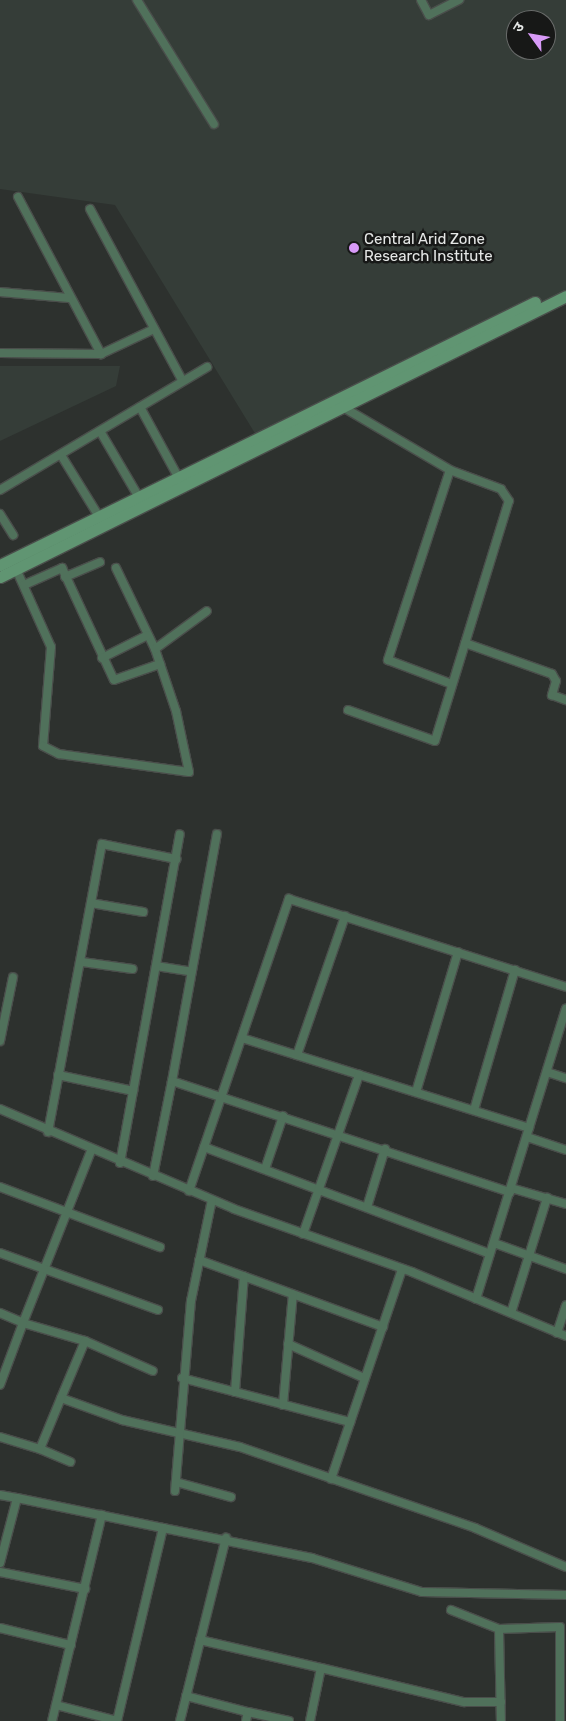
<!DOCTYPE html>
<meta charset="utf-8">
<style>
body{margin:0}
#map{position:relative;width:566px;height:1721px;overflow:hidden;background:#2d312e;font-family:Rubik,"Noto Sans Devanagari",sans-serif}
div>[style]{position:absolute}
.built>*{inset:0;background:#353d38}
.roads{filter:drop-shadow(1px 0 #4a4e4b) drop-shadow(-1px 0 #4a4e4b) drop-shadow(0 1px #4a4e4b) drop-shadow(0 -1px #4a4e4b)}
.minor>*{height:8px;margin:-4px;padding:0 4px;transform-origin:4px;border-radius:4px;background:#50715b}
.secondary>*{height:11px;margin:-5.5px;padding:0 5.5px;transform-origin:5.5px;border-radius:5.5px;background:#609572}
.dots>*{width:14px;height:14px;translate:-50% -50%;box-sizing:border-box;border:2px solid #171817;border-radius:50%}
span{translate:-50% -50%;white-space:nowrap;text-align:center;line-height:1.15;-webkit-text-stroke:5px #171817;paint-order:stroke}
.poi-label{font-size:15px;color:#e5e7e6}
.left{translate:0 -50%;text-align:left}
.north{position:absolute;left:506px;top:10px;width:50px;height:50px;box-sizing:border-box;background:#171817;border:1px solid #696b6a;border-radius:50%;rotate:302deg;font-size:14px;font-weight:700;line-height:20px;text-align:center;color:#e5e7e6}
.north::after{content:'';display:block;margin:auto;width:18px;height:22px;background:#d89af8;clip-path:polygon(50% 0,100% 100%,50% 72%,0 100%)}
</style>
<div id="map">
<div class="built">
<i style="clip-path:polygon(evenodd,0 0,566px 0,566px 291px,259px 440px,115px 205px,0 189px,0 0,516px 20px,546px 20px,546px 50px,516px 50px,516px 20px)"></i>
<i style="clip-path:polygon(0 366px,120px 366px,116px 386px,0 441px)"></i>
</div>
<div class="roads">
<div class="minor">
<i style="left:137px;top:0;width:146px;rotate:58.2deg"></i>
<i style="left:421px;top:0;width:17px;rotate:62deg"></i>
<i style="left:429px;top:15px;width:34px;rotate:-27deg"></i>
<i style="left:18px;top:197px;width:178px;rotate:62.1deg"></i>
<i style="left:101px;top:354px;width:56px;rotate:-25.2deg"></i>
<i style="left:90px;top:209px;width:194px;rotate:61.7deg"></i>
<i style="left:0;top:292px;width:69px;rotate:5deg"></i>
<i style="left:0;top:353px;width:101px;rotate:0.6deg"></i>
<i style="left:341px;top:406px;width:126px;rotate:30.4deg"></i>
<i style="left:450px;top:470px;width:200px;rotate:108.1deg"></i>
<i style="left:388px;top:660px;width:68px;rotate:20.6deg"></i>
<i style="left:140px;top:407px;width:77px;rotate:61.4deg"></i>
<i style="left:100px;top:431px;width:81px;rotate:59.6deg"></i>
<i style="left:61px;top:455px;width:70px;rotate:58.3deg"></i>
<i style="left:0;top:490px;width:241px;rotate:-30.7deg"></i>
<i style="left:0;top:514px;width:25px;rotate:58deg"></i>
<i style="left:16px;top:569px;width:85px;rotate:65.8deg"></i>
<i style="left:51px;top:647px;width:99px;rotate:94.6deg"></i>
<i style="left:43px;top:746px;width:18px;rotate:27deg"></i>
<i style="left:59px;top:754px;width:131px;rotate:7.9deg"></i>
<i style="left:189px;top:772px;width:62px;rotate:-102deg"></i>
<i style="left:176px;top:711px;width:65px;rotate:-108.7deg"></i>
<i style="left:155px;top:649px;width:90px;rotate:-115.7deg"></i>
<i style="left:65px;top:577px;width:38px;rotate:-23deg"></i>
<i style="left:24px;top:585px;width:42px;rotate:-24.1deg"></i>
<i style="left:62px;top:568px;width:123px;rotate:65.1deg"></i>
<i style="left:114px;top:680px;width:49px;rotate:-19.2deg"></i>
<i style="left:465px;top:643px;width:92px;rotate:19.6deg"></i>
<i style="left:552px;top:674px;width:8px;rotate:60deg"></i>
<i style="left:556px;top:681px;width:15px;rotate:106deg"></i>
<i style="left:552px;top:695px;width:15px;rotate:20deg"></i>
<i style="left:155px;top:649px;width:64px;rotate:-36.2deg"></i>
<i style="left:102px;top:658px;width:51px;rotate:-26.6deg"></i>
<i style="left:348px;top:710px;width:92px;rotate:19.6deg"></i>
<i style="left:435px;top:741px;width:251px;rotate:-72.9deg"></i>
<i style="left:509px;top:501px;width:14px;rotate:-124deg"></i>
<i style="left:501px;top:489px;width:54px;rotate:-159.6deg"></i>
<i style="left:91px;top:903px;width:53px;rotate:9.8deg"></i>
<i style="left:82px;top:962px;width:51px;rotate:7.8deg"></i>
<i style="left:156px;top:966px;width:36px;rotate:9deg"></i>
<i style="left:242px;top:1038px;width:301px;rotate:17.4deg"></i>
<i style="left:0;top:1041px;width:65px;rotate:-78.5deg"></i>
<i style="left:297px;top:1055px;width:147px;rotate:-70.9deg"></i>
<i style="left:547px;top:1072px;width:20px;rotate:18deg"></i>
<i style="left:58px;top:1075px;width:77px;rotate:12deg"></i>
<i style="left:172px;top:1081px;width:251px;rotate:-79.7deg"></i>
<i style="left:416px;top:1092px;width:146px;rotate:-73.3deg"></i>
<i style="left:0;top:1109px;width:254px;rotate:23.1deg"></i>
<i style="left:234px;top:1209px;width:189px;rotate:19.5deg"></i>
<i style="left:412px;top:1272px;width:167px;rotate:22.6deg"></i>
<i style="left:474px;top:1110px;width:146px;rotate:-73.7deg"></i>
<i style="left:48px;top:1132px;width:293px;rotate:-79.4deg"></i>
<i style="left:102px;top:844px;width:76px;rotate:11.5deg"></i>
<i style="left:527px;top:1137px;width:41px;rotate:18.4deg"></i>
<i style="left:204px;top:1147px;width:305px;rotate:20.5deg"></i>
<i style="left:91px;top:1151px;width:185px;rotate:111.6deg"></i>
<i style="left:23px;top:1323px;width:65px;rotate:16.2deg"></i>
<i style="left:85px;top:1341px;width:74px;rotate:23.8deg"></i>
<i style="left:120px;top:1163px;width:334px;rotate:-79.7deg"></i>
<i style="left:265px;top:1169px;width:56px;rotate:-71.2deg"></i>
<i style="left:153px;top:1176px;width:97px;rotate:-78.7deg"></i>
<i style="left:172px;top:1081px;width:356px;rotate:18.2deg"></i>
<i style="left:0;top:1187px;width:171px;rotate:20.6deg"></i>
<i style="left:511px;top:1188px;width:57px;rotate:16.2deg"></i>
<i style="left:189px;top:1191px;width:309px;rotate:-71.1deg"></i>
<i style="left:289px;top:899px;width:291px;rotate:17.6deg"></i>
<i style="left:367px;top:1207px;width:61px;rotate:-72.8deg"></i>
<i style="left:303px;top:1234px;width:169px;rotate:-70.6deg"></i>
<i style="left:494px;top:1243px;width:77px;rotate:19.9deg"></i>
<i style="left:0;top:1253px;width:168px;rotate:19.8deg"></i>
<i style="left:199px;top:1260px;width:196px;rotate:20deg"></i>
<i style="left:476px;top:1299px;width:304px;rotate:-72.8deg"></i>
<i style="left:0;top:1313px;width:25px;rotate:23deg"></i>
<i style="left:23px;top:1323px;width:66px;rotate:110.4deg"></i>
<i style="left:511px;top:1313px;width:121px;rotate:-72.6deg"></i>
<i style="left:557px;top:1333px;width:29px;rotate:-72deg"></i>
<i style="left:85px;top:1341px;width:62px;rotate:112.8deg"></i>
<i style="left:61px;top:1398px;width:65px;rotate:19.8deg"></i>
<i style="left:122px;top:1420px;width:121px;rotate:12.9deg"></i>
<i style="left:240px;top:1447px;width:249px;rotate:19deg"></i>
<i style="left:475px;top:1528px;width:99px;rotate:23.2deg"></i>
<i style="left:288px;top:1344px;width:83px;rotate:24.1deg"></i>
<i style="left:182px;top:1378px;width:174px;rotate:14.7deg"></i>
<i style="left:235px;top:1392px;width:116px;rotate:-85.6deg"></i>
<i style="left:61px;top:1398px;width:55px;rotate:112.4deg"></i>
<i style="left:40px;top:1449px;width:33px;rotate:23deg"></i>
<i style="left:283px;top:1405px;width:111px;rotate:-84.9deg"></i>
<i style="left:0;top:1437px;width:42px;rotate:16.7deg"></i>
<i style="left:331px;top:1479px;width:222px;rotate:-71.3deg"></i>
<i style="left:176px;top:1482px;width:57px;rotate:15.3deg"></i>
<i style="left:175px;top:1491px;width:191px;rotate:-85.2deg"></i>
<i style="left:191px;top:1301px;width:103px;rotate:-78.3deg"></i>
<i style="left:0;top:1495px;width:17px;rotate:10deg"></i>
<i style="left:163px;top:1528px;width:152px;rotate:11.4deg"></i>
<i style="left:312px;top:1558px;width:115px;rotate:17.2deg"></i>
<i style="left:422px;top:1592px;width:144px;rotate:1.2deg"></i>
<i style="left:0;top:1563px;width:67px;rotate:-75.3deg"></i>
<i style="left:17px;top:1498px;width:149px;rotate:11.6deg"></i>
<i style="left:163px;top:1528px;width:198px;rotate:103.4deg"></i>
<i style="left:0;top:1572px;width:87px;rotate:11.3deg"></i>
<i style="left:451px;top:1610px;width:52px;rotate:21.6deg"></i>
<i style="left:499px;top:1629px;width:61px;rotate:-1.9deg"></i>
<i style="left:560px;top:1627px;width:94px;rotate:90deg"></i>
<i style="left:0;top:1628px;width:73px;rotate:13.5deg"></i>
<i style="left:499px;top:1629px;width:92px;rotate:88.8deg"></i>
<i style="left:200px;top:1640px;width:124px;rotate:13deg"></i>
<i style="left:186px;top:1696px;width:64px;rotate:14.5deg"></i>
<i style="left:248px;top:1712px;width:9px;rotate:103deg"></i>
<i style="left:56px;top:1705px;width:63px;rotate:14.7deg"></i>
<i style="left:248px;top:1712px;width:42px;rotate:12.4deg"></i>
<i style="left:52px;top:1721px;width:212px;rotate:-76.4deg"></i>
<i style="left:180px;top:1721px;width:189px;rotate:-75.9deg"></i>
<i style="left:310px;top:1721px;width:54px;rotate:-78.3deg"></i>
<i style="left:321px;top:1668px;width:147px;rotate:13.4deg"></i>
<i style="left:464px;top:1702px;width:37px"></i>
</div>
<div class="secondary">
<i style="left:0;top:565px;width:596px;rotate:-26.18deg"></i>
<i style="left:0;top:577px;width:632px;rotate:-26.4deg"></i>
</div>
</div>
<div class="dots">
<i style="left:354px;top:248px;background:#d89af8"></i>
</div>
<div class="poi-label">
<span class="left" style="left:364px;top:248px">Central Arid Zone<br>Research Institute</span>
</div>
<div class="north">उ</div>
</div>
